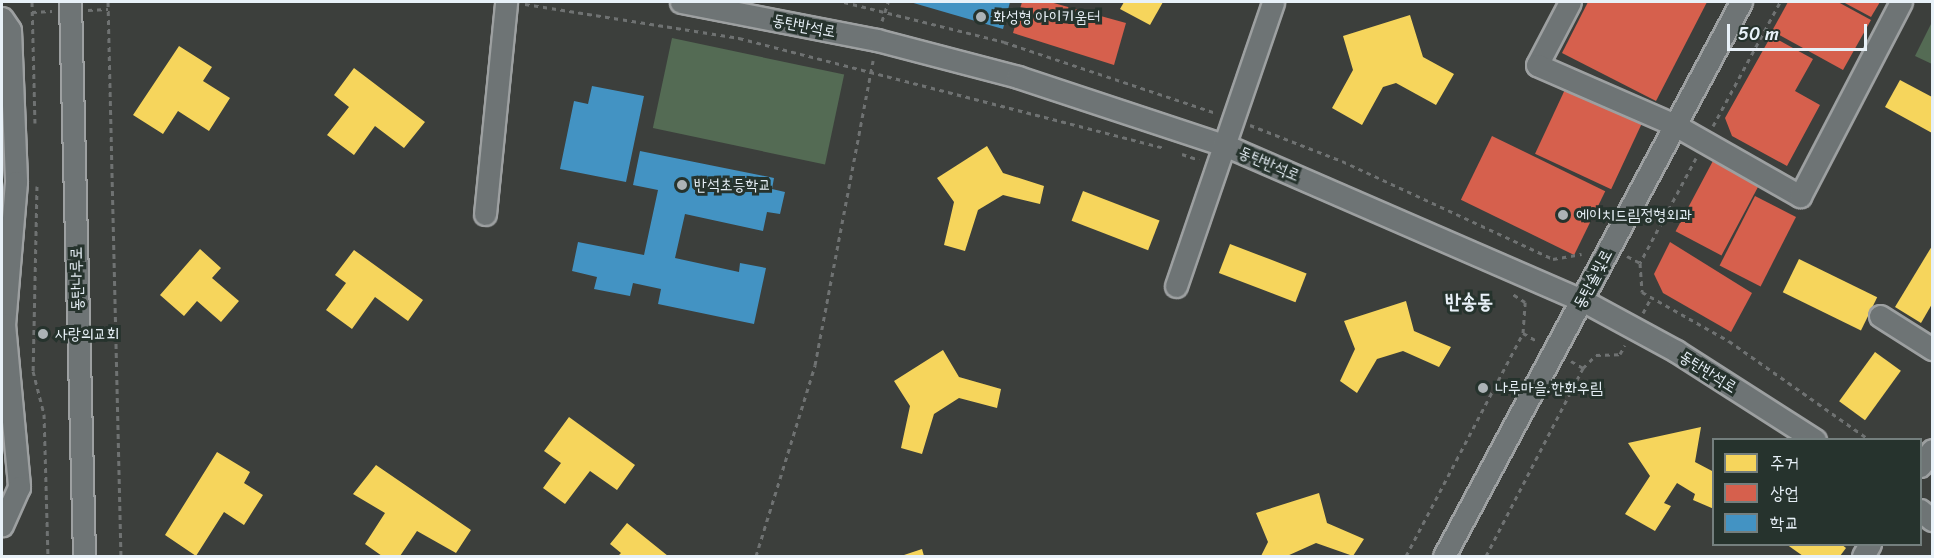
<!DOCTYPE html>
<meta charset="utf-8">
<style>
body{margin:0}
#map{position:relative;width:1934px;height:558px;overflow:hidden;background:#3c3f3c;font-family:Sriracha,"Poor Story",sans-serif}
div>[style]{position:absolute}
.green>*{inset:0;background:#546b54;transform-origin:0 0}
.homes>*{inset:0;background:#f6d55c;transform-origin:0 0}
.shops>*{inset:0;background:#d6604d;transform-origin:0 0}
.schools>*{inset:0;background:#4393c3}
.path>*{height:3px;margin-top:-1.5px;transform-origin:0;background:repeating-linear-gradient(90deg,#6f7272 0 4.5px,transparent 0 9px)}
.roads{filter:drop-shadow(2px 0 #9da0a1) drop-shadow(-2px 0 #9da0a1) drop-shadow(0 2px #9da0a1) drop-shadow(0 -2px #9da0a1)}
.minor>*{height:21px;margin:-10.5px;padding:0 10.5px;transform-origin:10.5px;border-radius:10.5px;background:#6e7475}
.dots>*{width:16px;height:16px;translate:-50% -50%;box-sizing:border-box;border:3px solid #26332d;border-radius:50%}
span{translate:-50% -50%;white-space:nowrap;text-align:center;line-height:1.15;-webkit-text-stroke:6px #26332d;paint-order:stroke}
.poi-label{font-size:16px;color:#e8f1f8}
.left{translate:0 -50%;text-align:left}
.street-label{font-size:16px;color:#e8f1f8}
.quarter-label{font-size:20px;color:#e8f1f8;font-weight:700}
.frame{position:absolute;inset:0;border:3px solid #e8f1f8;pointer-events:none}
.legend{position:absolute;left:1712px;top:438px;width:210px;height:108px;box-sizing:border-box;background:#26332d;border:2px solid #747f7e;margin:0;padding:8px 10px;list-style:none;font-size:18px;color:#e8f1f8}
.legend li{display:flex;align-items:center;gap:12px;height:30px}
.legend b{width:30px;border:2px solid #747f7e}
.scale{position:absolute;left:1727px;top:24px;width:140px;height:27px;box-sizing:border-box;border:3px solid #e8f1f8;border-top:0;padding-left:8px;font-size:18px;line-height:21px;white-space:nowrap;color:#e8f1f8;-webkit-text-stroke:4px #26332d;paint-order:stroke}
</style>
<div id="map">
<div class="green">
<i style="clip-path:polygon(1932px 22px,1932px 64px,1915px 56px)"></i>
<i style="left:672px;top:38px;width:176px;height:92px;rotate:12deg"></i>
</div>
<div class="homes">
<i style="clip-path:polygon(1124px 2px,1163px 2px,1150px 25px,1120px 9px)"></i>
<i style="clip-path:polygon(1410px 15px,1423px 57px,1454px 74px,1436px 105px,1396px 83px,1383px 87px,1362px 125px,1332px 108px,1353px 70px,1343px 36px)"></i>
<i style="clip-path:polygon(179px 46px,212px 67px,203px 81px,230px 98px,209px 131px,178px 111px,163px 134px,133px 115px)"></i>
<i style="clip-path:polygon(354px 68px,425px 122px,404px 148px,375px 126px,354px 155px,327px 135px,349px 107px,334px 95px)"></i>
<i style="clip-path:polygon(1900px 80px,1932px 97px,1932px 133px,1885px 107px)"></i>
<i style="clip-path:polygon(987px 146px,1003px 173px,1044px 186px,1040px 204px,1003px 195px,978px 210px,965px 251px,944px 245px,954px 202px,937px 178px)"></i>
<i style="left:1083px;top:191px;width:82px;height:32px;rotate:21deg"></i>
<i style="left:1230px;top:244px;width:82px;height:31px;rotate:21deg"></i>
<i style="clip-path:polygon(1932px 246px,1932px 304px,1921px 323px,1895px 307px)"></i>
<i style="clip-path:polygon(200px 249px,221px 268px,212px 278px,239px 301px,221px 322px,197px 301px,184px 316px,160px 295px)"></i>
<i style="clip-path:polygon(354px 250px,423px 300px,408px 321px,375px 297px,352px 329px,326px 310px,346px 283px,335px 275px)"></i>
<i style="left:1799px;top:259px;width:87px;height:37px;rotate:26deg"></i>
<i style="clip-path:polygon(1406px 301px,1414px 331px,1451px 347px,1439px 367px,1403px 351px,1377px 359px,1357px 393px,1340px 381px,1355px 349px,1344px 321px)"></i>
<i style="clip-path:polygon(943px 350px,959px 377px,1001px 389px,997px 408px,959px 398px,934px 414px,922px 454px,901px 448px,910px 406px,894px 381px)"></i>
<i style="left:1875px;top:352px;width:32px;height:61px;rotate:36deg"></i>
<i style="clip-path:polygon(569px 417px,635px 465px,617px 490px,590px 471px,565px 504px,543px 488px,561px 463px,544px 451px)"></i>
<i style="clip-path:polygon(1701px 427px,1695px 462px,1714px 472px,1714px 509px,1693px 500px,1695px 494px,1677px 483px,1664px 503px,1671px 506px,1655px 531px,1625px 514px,1650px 476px,1628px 443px)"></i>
<i style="clip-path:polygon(217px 452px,250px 472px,244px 483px,263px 495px,244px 525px,224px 512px,196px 556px,165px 535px)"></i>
<i style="clip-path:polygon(376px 465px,471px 530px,456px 553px,417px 531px,400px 556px,382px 556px,365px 544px,385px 513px,353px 494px)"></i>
<i style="clip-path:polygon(1319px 493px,1327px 523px,1364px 539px,1353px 556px,1316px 543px,1287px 556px,1261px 556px,1268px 542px,1256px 513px)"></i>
<i style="clip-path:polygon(627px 523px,668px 556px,618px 556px,621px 553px,610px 544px)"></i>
<i style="clip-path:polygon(1786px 544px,1841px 544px,1846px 548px,1840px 556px,1803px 556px)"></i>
<i style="clip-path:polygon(922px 549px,924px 556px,901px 556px)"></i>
</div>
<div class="shops">
<i style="clip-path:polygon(1022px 2px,1050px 2px,1126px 23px,1114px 65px,1013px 33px)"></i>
<i style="clip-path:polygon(1588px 2px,1707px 2px,1656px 101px,1562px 53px)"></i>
<i style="clip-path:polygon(1788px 2px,1838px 2px,1871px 20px,1843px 70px,1772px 31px)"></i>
<i style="clip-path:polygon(1843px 2px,1880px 2px,1871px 17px)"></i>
<i style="clip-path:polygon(1771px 36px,1813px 59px,1795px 91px,1820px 105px,1787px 166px,1732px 136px,1725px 118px)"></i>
<i style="left:1568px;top:83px;width:84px;height:78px;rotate:25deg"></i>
<i style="left:1492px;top:136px;width:126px;height:71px;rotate:26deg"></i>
<i style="left:1715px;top:157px;width:52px;height:84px;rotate:28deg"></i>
<i style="left:1755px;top:196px;width:46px;height:78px;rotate:27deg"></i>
<i style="clip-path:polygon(1670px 242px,1752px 293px,1731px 332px,1663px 293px,1654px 274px)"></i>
</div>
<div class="schools">
<i style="clip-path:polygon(910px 2px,1010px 2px,1003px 29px)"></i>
<i style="clip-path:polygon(592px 86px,644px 96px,626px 182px,560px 169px,574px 101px,588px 104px)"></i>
<i style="clip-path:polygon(640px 151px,774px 178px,772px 189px,785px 192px,780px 214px,767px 212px,763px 231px,685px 214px,675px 258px,739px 272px,740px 263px,766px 268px,754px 324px,658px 304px,661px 289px,633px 283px,630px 296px,594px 289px,597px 277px,572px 271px,578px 242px,644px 255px,658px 190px,633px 185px)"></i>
</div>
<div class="path">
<i style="left:32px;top:2px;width:121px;rotate:88.6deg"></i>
<i style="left:108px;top:2px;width:554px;rotate:88.66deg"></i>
<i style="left:844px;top:2px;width:165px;rotate:14deg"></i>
<i style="left:1004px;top:42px;width:224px;rotate:18.5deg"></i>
<i style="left:525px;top:4px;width:217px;rotate:9deg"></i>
<i style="left:739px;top:38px;width:440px;rotate:14.5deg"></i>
<i style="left:88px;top:10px;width:20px;rotate:-3deg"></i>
<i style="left:32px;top:12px;width:20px;rotate:-3deg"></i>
<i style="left:882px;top:21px;width:20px;rotate:-72deg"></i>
<i style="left:1250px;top:125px;width:99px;rotate:21.4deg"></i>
<i style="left:1342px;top:161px;width:233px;rotate:24.9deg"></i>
<i style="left:1553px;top:259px;width:29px;rotate:-10deg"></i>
<i style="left:1713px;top:126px;width:141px;rotate:-61.6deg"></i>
<i style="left:1182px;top:154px;width:18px;rotate:19deg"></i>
<i style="left:1696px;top:158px;width:119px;rotate:118.1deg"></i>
<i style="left:1640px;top:263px;width:29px;rotate:86deg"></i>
<i style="left:1642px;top:292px;width:100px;rotate:29.4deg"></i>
<i style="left:1729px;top:341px;width:172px;rotate:35.1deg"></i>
<i style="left:37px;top:186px;width:185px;rotate:91.2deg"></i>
<i style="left:33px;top:371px;width:44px;rotate:75.7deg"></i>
<i style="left:44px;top:414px;width:142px;rotate:88.4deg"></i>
<i style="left:1627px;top:256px;width:15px;rotate:28deg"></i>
<i style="left:1643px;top:313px;width:15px;rotate:-62deg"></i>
<i style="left:1523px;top:333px;width:16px;rotate:30deg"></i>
<i style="left:1571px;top:361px;width:14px;rotate:30deg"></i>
<i style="left:756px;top:556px;width:200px;rotate:-72.8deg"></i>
<i style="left:815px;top:365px;width:310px;rotate:-79.2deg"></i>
<i style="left:1406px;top:556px;width:252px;rotate:-62.3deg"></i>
<i style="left:1523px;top:333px;width:31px;rotate:-86deg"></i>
<i style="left:1525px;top:302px;width:17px;rotate:-147deg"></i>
<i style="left:1486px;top:556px;width:212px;rotate:-62.7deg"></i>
<i style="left:1583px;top:368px;width:18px;rotate:-45deg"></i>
<i style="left:1596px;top:355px;width:24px;rotate:-2deg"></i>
<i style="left:1620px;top:354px;width:10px;rotate:-61deg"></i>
</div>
<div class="roads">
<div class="minor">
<i style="left:70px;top:2px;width:554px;rotate:88.55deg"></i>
<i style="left:681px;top:2px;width:200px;rotate:11deg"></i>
<i style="left:877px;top:40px;width:146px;rotate:14.7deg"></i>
<i style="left:1018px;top:77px;width:220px;rotate:18.3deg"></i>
<i style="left:1227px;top:146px;width:387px;rotate:23.5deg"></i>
<i style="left:1582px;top:300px;width:107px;rotate:28.5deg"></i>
<i style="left:1676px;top:351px;width:165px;rotate:32.6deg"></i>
<i style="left:1570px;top:2px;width:71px;rotate:117.6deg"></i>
<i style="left:1537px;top:65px;width:150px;rotate:23.5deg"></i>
<i style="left:1675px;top:125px;width:144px;rotate:29.6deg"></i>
<i style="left:1800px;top:196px;width:219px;rotate:-62.5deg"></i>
<i style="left:2px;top:18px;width:14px;rotate:56deg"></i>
<i style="left:10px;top:30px;width:152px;rotate:87.7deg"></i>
<i style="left:16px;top:182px;width:143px;rotate:94.8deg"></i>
<i style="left:4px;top:324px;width:164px;rotate:84.7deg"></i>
<i style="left:19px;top:487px;width:42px;rotate:114.1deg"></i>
<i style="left:485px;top:214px;width:213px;rotate:-84.3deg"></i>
<i style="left:1176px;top:286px;width:300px;rotate:-71.1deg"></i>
<i style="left:1880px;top:316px;width:62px;rotate:32.4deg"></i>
<i style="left:1920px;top:466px;width:20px;rotate:-53deg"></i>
<i style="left:1920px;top:510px;width:16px;rotate:40deg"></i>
<i style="left:1444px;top:556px;width:629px;rotate:-61.8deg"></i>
<i style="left:1863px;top:556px;width:14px;rotate:-60deg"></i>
</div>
</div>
<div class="dots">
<i style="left:981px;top:17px;background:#acb3b6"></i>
<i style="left:682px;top:185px;background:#acb3b6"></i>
<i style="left:1563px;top:215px;background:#acb3b6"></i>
<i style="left:43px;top:334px;background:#acb3b6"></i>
<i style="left:1483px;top:388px;background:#acb3b6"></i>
</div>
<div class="poi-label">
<span class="left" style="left:993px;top:17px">화성형 아이키움터</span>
<span class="left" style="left:694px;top:185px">반석초등학교</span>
<span class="left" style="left:1576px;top:215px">에이치드림정형외과</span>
<span class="left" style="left:55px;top:334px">사랑의교회</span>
<span class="left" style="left:1495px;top:388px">나루마을.한화우림</span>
</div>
<div class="street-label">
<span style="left:804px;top:26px;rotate:11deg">동탄반석로</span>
<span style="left:1269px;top:164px;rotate:23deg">동탄반석로</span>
<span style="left:77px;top:279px;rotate:-91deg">동탄나루로</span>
<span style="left:1593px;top:279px;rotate:-62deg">동탄솔빛로</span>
<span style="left:1708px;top:372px;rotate:32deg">동탄반석로</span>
</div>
<div class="quarter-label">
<span style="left:1469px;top:301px">반송동</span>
</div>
<div class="frame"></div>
<ul class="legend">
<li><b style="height:16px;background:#f6d55c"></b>주거</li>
<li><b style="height:16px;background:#d6604d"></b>상업</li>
<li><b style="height:16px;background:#4393c3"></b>학교</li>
</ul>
<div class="scale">50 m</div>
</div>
